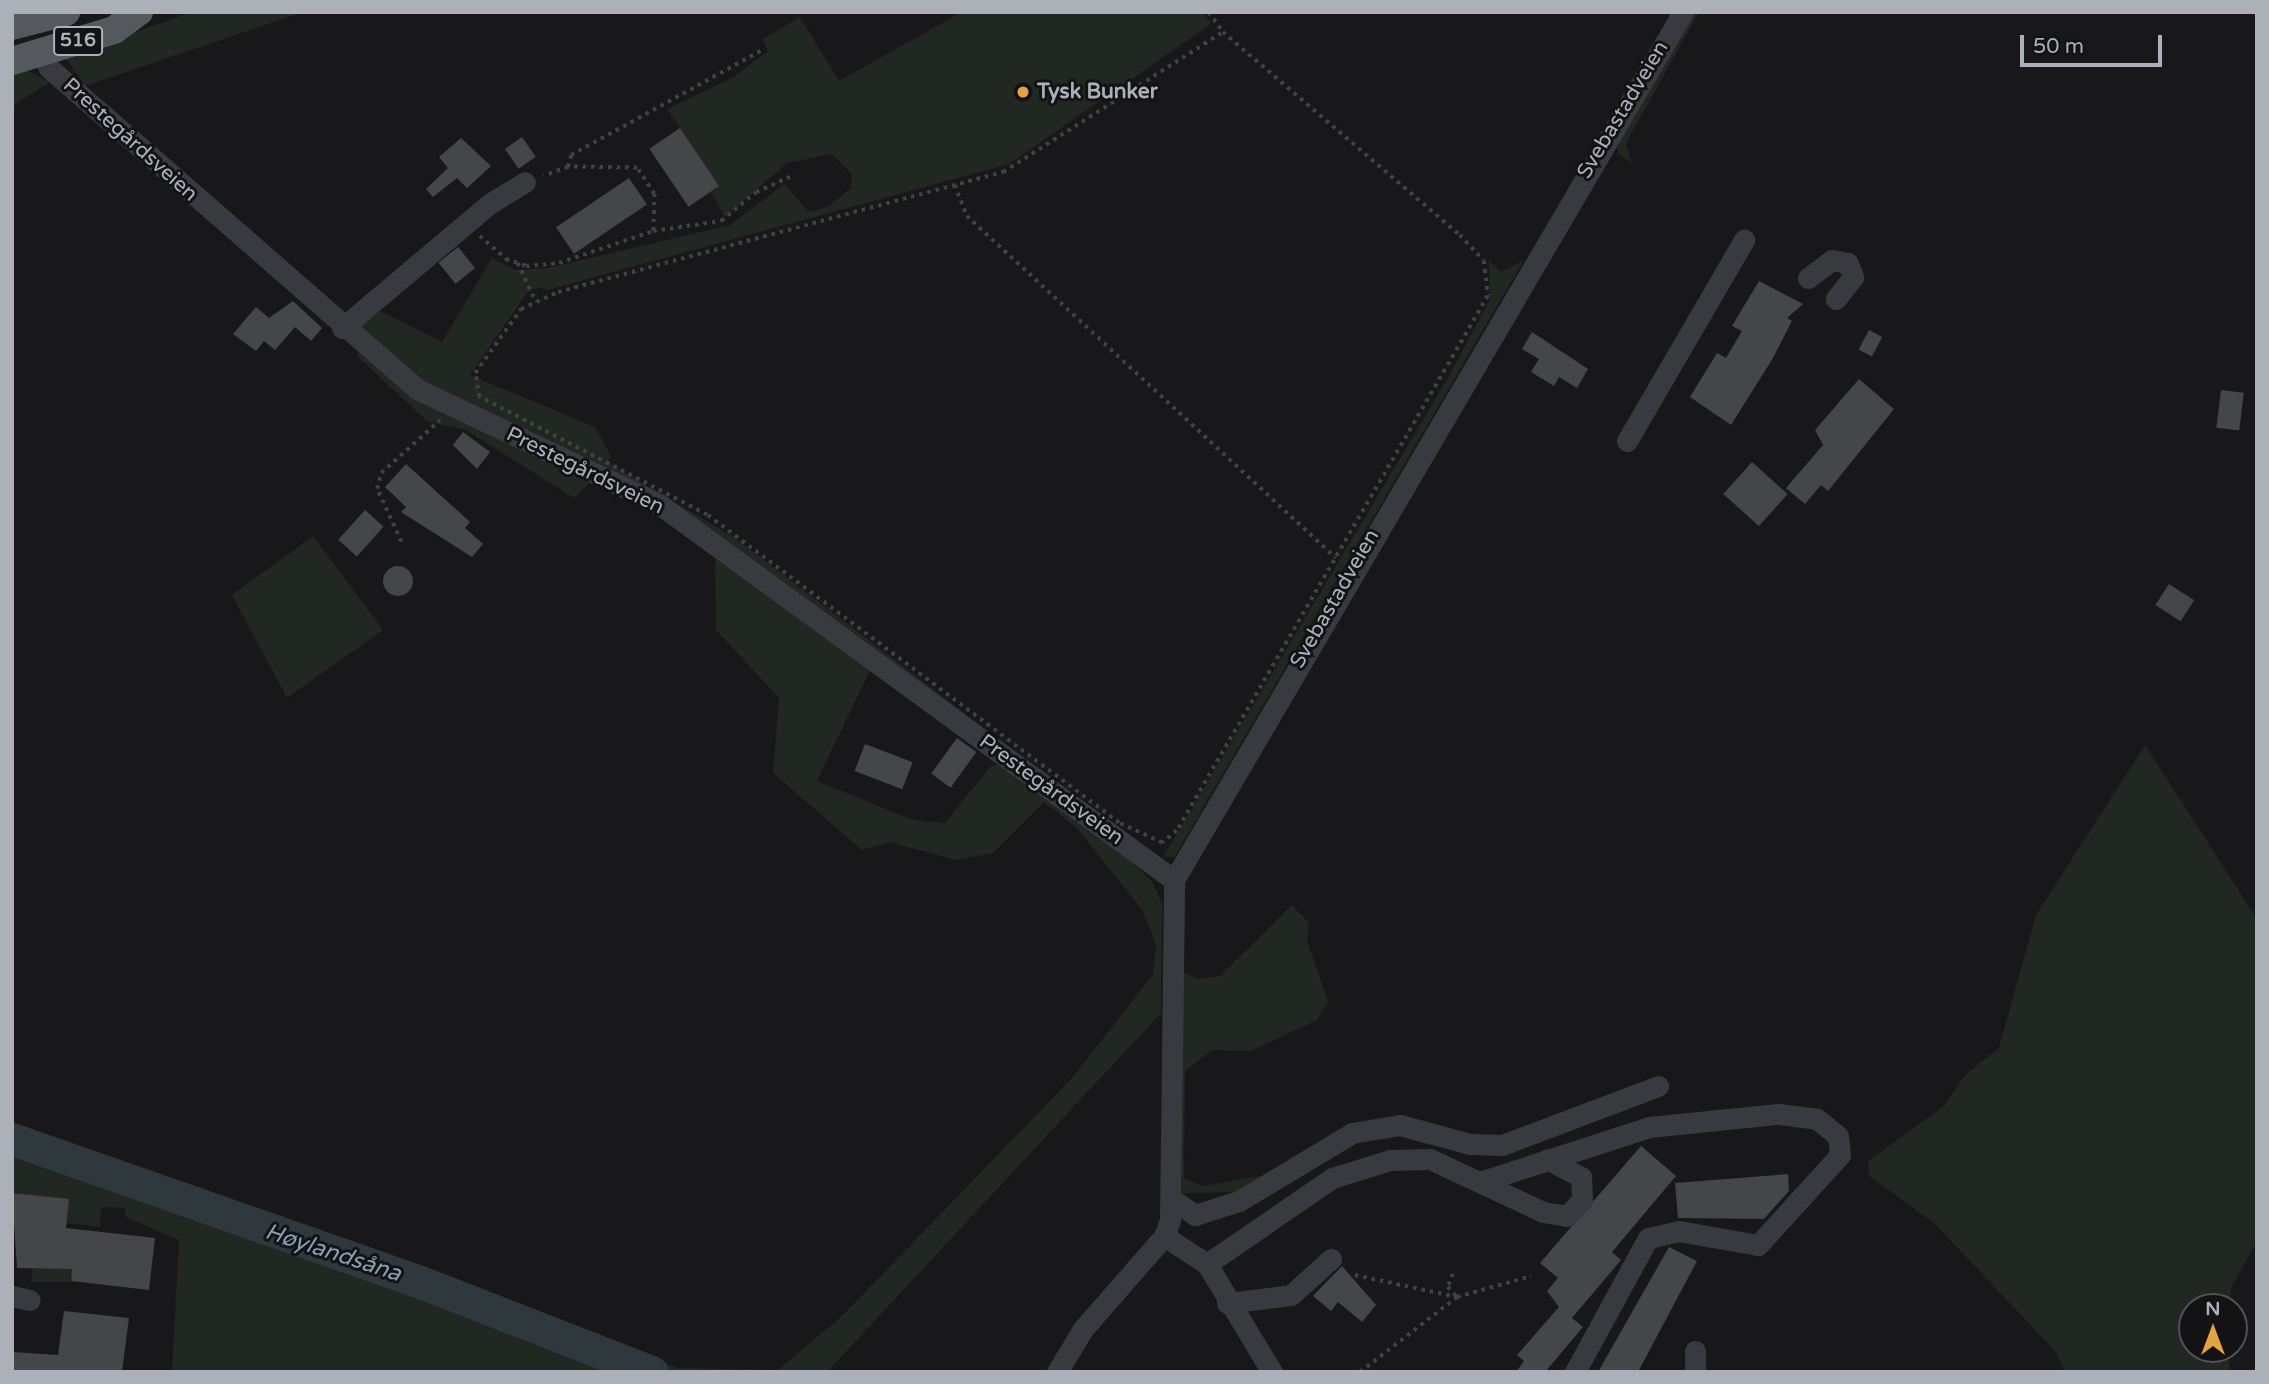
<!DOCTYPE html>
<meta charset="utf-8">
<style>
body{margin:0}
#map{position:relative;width:2269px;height:1384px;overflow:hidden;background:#18181a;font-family:"Varela Round",sans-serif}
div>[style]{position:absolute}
.green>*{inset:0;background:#202821}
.river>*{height:33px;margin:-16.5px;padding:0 16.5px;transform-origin:16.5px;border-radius:16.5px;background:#2f383d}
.building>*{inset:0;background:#45464a;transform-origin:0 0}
.round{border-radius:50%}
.path>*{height:3.5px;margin-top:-1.75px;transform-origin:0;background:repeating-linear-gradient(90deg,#3f4246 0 3.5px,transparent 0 8.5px)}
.minor>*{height:21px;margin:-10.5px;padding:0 10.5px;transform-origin:10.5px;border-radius:10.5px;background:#393a3f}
.major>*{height:28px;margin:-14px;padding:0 14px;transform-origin:14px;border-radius:14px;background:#55585d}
.dots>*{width:19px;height:19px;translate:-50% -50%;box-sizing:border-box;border:4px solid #131315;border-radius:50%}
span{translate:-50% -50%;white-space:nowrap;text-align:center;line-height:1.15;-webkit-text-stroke:6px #131315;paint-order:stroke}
.shield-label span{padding:2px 5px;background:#131315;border:2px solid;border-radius:5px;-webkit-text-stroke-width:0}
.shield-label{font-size:19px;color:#abb0b9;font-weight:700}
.poi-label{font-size:21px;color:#abb0b9;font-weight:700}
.left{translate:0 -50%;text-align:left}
.street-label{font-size:21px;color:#abb0b9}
.water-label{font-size:23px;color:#85a0b1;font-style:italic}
.frame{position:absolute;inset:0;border:14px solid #abb0b9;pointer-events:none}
.north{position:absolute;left:2178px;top:1293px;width:70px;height:70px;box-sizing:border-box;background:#131315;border:2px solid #505257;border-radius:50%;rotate:0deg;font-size:19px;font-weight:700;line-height:28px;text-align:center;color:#abb0b9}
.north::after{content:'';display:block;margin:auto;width:24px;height:32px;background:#e6a344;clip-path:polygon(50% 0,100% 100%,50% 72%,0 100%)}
.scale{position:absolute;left:2020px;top:35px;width:142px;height:32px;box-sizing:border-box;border:4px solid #abb0b9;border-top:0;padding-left:9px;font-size:21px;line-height:24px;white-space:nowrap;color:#abb0b9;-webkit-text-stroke:5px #131315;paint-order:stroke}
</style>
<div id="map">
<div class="green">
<i style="clip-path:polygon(192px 12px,303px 12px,85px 86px,65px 57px)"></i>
<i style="clip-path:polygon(962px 12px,1203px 12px,1211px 24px,1009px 164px,547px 290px,539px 287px,526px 294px,470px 375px,595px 427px,611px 456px,607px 462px,735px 538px,1149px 854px,602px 469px,574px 498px,466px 430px,428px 422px,357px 356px,366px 338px,350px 324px,370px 306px,442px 342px,492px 258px,515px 270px,549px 268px,730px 225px,784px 184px,809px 212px,828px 207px,851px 188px,852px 174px,832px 154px,787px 163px,725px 217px,711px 192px,719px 185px,667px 109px,734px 77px,768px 51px,763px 39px,800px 17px,839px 81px)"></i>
<i style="clip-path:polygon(1690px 12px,1699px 12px,1626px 143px,1632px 164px,1619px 154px,1613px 137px)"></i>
<i style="clip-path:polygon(25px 69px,50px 82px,12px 106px,12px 71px)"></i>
<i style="clip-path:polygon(1489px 260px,1501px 272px,1524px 260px,1183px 842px,1174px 857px,1163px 857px,1446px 381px,1490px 300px)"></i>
<i style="clip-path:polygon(313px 536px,383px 630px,287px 698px,232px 595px)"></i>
<i style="clip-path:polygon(715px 553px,871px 668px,817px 781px,913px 820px,945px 823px,991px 766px,1003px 764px,1120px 850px,1153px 883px,1162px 903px,1161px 1013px,827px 1372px,172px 1372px,179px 1240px,126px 1217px,125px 1208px,101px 1207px,100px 1227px,66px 1223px,69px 1199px,12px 1193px,12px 1135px,679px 1368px,778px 1370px,842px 1316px,1071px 1079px,1153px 975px,1156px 945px,1143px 911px,1077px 828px,1044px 802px,993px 853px,956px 860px,889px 842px,862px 850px,773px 773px,779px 698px,716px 630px)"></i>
<i style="clip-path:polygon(2145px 745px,2257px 919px,2257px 1241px,2231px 1288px,2231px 1307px,2192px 1307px,2192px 1349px,2229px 1349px,2229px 1372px,2065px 1372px,2055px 1351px,1934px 1223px,1869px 1176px,1868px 1161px,1944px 1106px,1965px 1075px,1999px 1048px,2036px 915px)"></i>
<i style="clip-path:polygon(1292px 905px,1309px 923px,1307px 941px,1328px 1001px,1317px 1020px,1251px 1051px,1213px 1050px,1185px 1071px,1184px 1179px,1203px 1186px,1261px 1176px,1239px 1192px,1182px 1193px,1182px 972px,1198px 979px,1220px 976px)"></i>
<i style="clip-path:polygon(33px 1264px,72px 1269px,70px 1282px,31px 1282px)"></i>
</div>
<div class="river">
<i style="left:12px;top:1139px;width:430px;rotate:19.3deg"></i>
<i style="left:418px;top:1281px;width:251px;rotate:21.3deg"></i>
</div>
<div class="building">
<i style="left:680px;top:128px;width:70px;height:37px;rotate:56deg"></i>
<i style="left:522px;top:137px;width:24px;height:21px;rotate:55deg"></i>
<i style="clip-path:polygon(461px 138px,491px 166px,467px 188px,457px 178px,433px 197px,426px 189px,448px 168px,439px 157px)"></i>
<i style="left:629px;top:178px;width:32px;height:88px;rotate:56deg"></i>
<i style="left:458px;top:247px;width:27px;height:25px;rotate:51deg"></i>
<i style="clip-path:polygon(1759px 281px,1803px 304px,1787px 318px,1792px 321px,1773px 358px,1731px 425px,1690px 397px,1717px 353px,1726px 358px,1742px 331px,1732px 326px)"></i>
<i style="clip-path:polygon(293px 301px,322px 328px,311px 341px,295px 327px,275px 350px,264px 341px,256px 351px,233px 334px,256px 307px,269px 318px)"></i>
<i style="left:1869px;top:330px;width:15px;height:22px;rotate:28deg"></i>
<i style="clip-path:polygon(1532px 332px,1588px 369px,1577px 388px,1559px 377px,1554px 386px,1531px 372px,1539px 359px,1522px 349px)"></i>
<i style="clip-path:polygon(1859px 379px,1894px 409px,1828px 491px,1821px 485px,1805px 504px,1786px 488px,1823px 445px,1815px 430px)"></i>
<i style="left:2221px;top:390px;width:23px;height:38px;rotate:7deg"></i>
<i style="clip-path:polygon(463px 432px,490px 452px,477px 469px,453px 445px)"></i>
<i style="left:1752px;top:462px;width:48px;height:43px;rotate:42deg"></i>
<i style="clip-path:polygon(406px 464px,470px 522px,465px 528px,483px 544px,472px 557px,401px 512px,406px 507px,385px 487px)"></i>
<i style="left:365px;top:510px;width:25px;height:40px;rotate:42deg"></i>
<i class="round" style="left:383px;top:566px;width:30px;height:30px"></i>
<i style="left:2169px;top:584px;width:30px;height:25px;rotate:33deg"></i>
<i style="left:957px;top:738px;width:24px;height:44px;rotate:36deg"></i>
<i style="left:865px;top:744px;width:51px;height:29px;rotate:21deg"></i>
<i style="clip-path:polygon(1641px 1146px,1676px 1176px,1612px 1252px,1621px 1260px,1572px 1318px,1583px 1327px,1545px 1372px,1516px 1372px,1524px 1361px,1517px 1355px,1559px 1307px,1547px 1291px,1558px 1278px,1540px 1263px)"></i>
<i style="clip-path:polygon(1788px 1174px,1789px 1191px,1764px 1219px,1678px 1218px,1675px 1183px)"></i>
<i style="clip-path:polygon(12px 1193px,69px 1199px,66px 1228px,155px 1238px,149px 1290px,71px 1281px,72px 1269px,17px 1268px)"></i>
<i style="clip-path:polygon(1669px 1247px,1697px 1261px,1638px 1372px,1598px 1372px)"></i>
<i style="clip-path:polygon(1342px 1266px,1376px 1305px,1362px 1322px,1338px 1302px,1331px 1311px,1313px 1296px)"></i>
<i style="clip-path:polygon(64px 1311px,129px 1318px,122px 1372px,12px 1372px,12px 1352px,58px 1355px)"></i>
</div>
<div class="path">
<i style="left:1209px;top:12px;width:24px;rotate:55deg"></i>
<i style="left:1223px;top:32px;width:312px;rotate:40.6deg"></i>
<i style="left:1460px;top:235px;width:35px;rotate:47deg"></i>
<i style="left:1484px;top:261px;width:35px;rotate:83deg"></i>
<i style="left:1488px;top:296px;width:619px;rotate:120.17deg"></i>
<i style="left:1177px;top:831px;width:19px;rotate:141deg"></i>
<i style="left:1162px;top:843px;width:47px;rotate:-155.1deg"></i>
<i style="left:1119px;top:823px;width:514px;rotate:-143.22deg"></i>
<i style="left:707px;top:515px;width:257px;rotate:-152.6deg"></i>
<i style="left:479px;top:397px;width:24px;rotate:-99deg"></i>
<i style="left:475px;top:373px;width:79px;rotate:-54.3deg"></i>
<i style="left:521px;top:309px;width:41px;rotate:-24.7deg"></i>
<i style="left:558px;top:292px;width:461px;rotate:-15.1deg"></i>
<i style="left:1003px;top:172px;width:261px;rotate:-32.5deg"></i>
<i style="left:568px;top:167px;width:12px;rotate:-76deg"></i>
<i style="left:571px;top:155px;width:218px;rotate:-28.8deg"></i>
<i style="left:955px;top:185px;width:33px;rotate:69deg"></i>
<i style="left:967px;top:216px;width:503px;rotate:42.83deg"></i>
<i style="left:653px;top:231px;width:69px;rotate:-8.4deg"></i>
<i style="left:721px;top:221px;width:45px;rotate:-39.6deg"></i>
<i style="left:756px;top:192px;width:37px;rotate:-24deg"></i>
<i style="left:480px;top:236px;width:35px;rotate:41deg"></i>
<i style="left:506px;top:259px;width:21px;rotate:19deg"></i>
<i style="left:526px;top:266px;width:33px;rotate:-5deg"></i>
<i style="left:559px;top:263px;width:99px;rotate:-18.8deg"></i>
<i style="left:653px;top:231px;width:37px;rotate:-88deg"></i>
<i style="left:654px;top:194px;width:31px;rotate:-123deg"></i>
<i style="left:637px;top:168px;width:69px;rotate:-179.2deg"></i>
<i style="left:568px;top:167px;width:26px;rotate:159deg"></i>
<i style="left:518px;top:263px;width:43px;rotate:65.2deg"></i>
<i style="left:401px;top:542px;width:58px;rotate:-114.4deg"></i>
<i style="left:377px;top:489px;width:16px;rotate:-76deg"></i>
<i style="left:381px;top:473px;width:79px;rotate:-41.9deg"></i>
<i style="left:1453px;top:1274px;width:14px;rotate:111deg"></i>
<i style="left:1448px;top:1287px;width:13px;rotate:48deg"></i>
<i style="left:1457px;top:1297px;width:77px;rotate:-15.8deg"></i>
<i style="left:1355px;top:1275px;width:104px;rotate:12.2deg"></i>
<i style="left:1360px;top:1372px;width:123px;rotate:-37.7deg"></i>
</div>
<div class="minor">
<i style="left:48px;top:67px;width:490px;rotate:41.1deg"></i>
<i style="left:417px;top:389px;width:268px;rotate:25.4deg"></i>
<i style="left:659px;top:504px;width:638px;rotate:36.13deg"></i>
<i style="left:1808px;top:278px;width:30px;rotate:-37deg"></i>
<i style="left:1832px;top:260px;width:16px;rotate:11deg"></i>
<i style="left:1848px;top:263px;width:15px;rotate:70deg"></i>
<i style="left:1853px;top:277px;width:28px;rotate:128deg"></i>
<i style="left:342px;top:328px;width:192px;rotate:-40.1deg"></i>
<i style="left:489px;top:204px;width:42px;rotate:-31.4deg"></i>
<i style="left:1627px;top:441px;width:233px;rotate:-59.8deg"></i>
<i style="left:1483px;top:1181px;width:175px;rotate:-18deg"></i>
<i style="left:1649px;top:1127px;width:130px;rotate:-5.8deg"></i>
<i style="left:1778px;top:1114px;width:39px;rotate:7deg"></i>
<i style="left:1817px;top:1119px;width:27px;rotate:39deg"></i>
<i style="left:1838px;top:1136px;width:19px;rotate:84deg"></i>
<i style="left:1840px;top:1155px;width:122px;rotate:132.3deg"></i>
<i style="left:1758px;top:1245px;width:80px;rotate:-170deg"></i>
<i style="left:1679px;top:1231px;width:32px;rotate:167deg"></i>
<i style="left:1648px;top:1238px;width:153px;rotate:118.6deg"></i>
<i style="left:1172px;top:1199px;width:28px;rotate:35deg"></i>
<i style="left:1195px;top:1215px;width:46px;rotate:-17.7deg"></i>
<i style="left:1239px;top:1201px;width:132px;rotate:-31deg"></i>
<i style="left:1352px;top:1133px;width:49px;rotate:-9.5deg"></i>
<i style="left:1400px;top:1125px;width:73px;rotate:15.2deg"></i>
<i style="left:1470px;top:1144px;width:32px;rotate:2deg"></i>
<i style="left:1502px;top:1145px;width:167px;rotate:-20.7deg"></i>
<i style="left:1164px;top:1236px;width:51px;rotate:33.1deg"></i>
<i style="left:1207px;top:1264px;width:152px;rotate:-34.5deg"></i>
<i style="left:1332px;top:1178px;width:61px;rotate:-17.2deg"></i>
<i style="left:1390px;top:1160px;width:40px;rotate:-1.4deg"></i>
<i style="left:1430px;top:1159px;width:125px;rotate:25.1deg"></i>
<i style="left:1543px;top:1212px;width:24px;rotate:9deg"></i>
<i style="left:1567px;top:1216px;width:22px;rotate:-47deg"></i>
<i style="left:1582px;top:1200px;width:23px;rotate:-92deg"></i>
<i style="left:1581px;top:1177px;width:38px;rotate:-152deg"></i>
<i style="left:1207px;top:1264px;width:126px;rotate:59deg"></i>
<i style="left:12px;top:1296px;width:18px;rotate:13deg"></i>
<i style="left:1227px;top:1303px;width:64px;rotate:-7.1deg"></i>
<i style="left:1291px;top:1295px;width:54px;rotate:-42deg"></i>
<i style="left:1695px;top:1351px;width:21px;rotate:90deg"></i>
<i style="left:1057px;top:1372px;width:50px;rotate:-58.8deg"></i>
<i style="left:1083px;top:1329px;width:123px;rotate:-48.9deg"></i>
<i style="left:1164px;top:1236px;width:17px;rotate:-69deg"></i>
<i style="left:1170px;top:1220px;width:340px;rotate:-89.3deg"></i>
<i style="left:1174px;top:880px;width:1006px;rotate:-59.61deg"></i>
</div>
<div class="major">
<i style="left:12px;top:26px;width:56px;rotate:-14.5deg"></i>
<i style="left:12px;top:61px;width:107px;rotate:-16.9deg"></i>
<i style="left:114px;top:30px;width:31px;rotate:-36deg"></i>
</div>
<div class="dots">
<i style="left:1023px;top:92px;background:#e6a344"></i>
</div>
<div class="shield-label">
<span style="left:78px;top:41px">516</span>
</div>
<div class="poi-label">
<span class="left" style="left:1037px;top:92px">Tysk Bunker</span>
</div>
<div class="street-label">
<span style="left:1623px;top:110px;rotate:-59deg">Svebastadveien</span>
<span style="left:130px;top:140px;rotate:42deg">Prestegårdsveien</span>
<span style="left:585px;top:471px;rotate:26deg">Prestegårdsveien</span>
<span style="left:1335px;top:599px;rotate:-60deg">Svebastadveien</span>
<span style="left:1051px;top:790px;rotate:36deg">Prestegårdsveien</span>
</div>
<div class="water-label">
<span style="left:333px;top:1253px;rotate:18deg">Høylandsåna</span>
</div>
<div class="frame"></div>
<div class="north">N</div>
<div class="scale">50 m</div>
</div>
